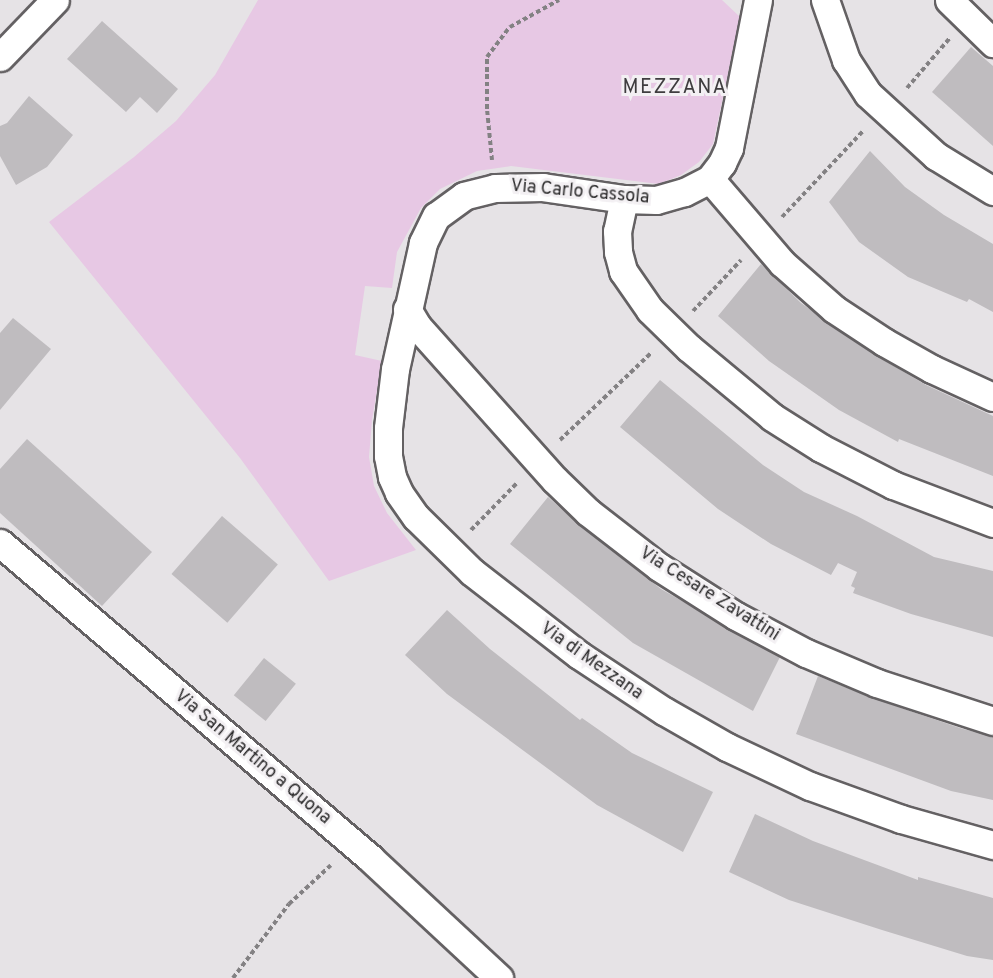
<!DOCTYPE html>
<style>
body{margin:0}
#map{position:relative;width:993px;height:978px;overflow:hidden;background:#e6e3e6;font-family:Overpass,sans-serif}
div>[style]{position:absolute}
.green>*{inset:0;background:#e7c8e4}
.building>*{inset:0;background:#bfbcbf;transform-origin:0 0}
.path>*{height:4px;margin-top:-2px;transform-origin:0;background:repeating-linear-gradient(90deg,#838183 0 4.5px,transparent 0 7.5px)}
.roads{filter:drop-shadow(2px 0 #646163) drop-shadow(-2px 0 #646163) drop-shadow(0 2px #646163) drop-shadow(0 -2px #646163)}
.street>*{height:27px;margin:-13.5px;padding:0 13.5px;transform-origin:13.5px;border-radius:13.5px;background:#fff}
span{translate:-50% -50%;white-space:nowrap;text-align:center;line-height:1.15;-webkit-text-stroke:6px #f3f0f3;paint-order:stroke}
.street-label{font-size:18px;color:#2b2a2b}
.neighbourhood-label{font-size:20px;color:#3f3d3f;letter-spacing:1.5px}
</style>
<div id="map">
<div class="green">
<i style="clip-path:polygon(258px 0,722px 0,740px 17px,713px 144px,699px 162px,681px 175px,659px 184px,511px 166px,477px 171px,440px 189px,421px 208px,397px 252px,392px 288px,365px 286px,355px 355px,382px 361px,372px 420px,369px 457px,374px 486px,387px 513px,416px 550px,329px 581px,240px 458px,49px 222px,134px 157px,176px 121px,215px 75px)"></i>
</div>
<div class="building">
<i style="clip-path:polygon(102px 21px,178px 89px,157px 113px,140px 97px,126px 112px,67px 59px)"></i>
<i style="clip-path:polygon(971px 47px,993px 66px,993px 146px,932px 92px)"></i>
<i style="clip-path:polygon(29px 96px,73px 135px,47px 167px,16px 185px,0 156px,0 126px,7px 123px)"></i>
<i style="clip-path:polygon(870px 151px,905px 187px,944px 215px,993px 244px,993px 312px,969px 299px,967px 302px,908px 277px,859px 242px,829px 202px)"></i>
<i style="clip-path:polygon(761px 264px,801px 303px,875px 355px,926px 385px,993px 416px,993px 476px,899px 439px,898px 442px,839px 410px,769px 361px,718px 316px)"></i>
<i style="clip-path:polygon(13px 318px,51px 349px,0 410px,0 333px)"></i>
<i style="clip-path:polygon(660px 380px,763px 465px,804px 492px,857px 516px,934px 557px,993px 571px,993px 637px,911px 614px,853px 593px,855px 588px,851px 586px,857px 572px,838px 563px,831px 575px,771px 544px,718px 509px,620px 427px)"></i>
<i style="clip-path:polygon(27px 439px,152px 552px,102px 606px,0 513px,0 469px)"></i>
<i style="clip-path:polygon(548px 497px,578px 524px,661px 589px,780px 657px,753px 711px,633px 643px,510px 544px)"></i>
<i style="left:222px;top:516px;width:74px;height:77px;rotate:41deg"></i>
<i style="clip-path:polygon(447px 610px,490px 649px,580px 720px,582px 718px,632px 753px,713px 792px,683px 852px,597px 805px,447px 694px,405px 655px)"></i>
<i style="left:264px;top:658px;width:41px;height:48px;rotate:39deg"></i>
<i style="clip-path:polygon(818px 676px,872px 698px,963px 729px,993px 736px,993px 800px,951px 791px,796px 734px)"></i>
<i style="clip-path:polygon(755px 814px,813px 841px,918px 880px,918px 877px,993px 898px,993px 960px,967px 956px,882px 930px,789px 900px,729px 872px)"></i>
</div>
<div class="path">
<i style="left:907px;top:88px;width:65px;rotate:-49.4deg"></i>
<i style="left:492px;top:160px;width:51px;rotate:-95.6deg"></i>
<i style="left:487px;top:109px;width:52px;rotate:-90deg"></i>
<i style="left:487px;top:57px;width:38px;rotate:-53deg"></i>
<i style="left:510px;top:27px;width:56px;rotate:-28.9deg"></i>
<i style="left:782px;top:217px;width:118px;rotate:-46.7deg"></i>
<i style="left:693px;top:311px;width:70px;rotate:-46.7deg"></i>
<i style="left:560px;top:440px;width:127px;rotate:-43.7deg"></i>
<i style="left:471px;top:530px;width:67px;rotate:-45.6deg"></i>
<i style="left:233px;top:978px;width:93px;rotate:-52.9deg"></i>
<i style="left:289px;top:904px;width:57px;rotate:-42.9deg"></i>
</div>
<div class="roads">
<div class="street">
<i style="left:758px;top:0;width:151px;rotate:101.1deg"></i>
<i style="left:729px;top:148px;width:17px;rotate:115deg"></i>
<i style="left:722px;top:163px;width:20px;rotate:127deg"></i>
<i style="left:710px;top:179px;width:29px;rotate:153deg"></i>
<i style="left:684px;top:192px;width:29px;rotate:164deg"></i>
<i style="left:656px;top:200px;width:32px;rotate:-178deg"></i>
<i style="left:624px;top:199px;width:82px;rotate:-171.6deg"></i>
<i style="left:543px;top:187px;width:48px;rotate:178.8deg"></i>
<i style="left:495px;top:188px;width:32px;rotate:166deg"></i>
<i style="left:464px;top:196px;width:34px;rotate:144deg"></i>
<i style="left:436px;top:216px;width:30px;rotate:116deg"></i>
<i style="left:423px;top:243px;width:129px;rotate:102.5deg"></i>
<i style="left:395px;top:369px;width:59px;rotate:96.8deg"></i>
<i style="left:388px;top:428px;width:28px;rotate:90deg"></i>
<i style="left:388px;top:456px;width:21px;rotate:79deg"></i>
<i style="left:392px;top:477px;width:17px;rotate:66deg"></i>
<i style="left:399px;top:493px;width:29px;rotate:55deg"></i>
<i style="left:416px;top:517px;width:78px;rotate:44.5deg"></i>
<i style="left:472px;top:572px;width:135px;rotate:37.8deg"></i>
<i style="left:579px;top:655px;width:102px;rotate:33.4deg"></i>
<i style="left:664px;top:711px;width:73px;rotate:29.7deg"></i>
<i style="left:727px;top:747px;width:92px;rotate:25.2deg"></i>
<i style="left:810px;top:786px;width:97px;rotate:19.9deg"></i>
<i style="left:901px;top:819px;width:96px;rotate:15.8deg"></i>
<i style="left:825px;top:0;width:64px;rotate:70.7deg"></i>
<i style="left:846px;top:60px;width:40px;rotate:57.1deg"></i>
<i style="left:868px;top:94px;width:92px;rotate:42.4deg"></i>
<i style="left:936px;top:156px;width:67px;rotate:31.6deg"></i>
<i style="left:949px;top:0;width:62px;rotate:44.3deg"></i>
<i style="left:0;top:57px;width:79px;rotate:-46deg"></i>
<i style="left:710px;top:179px;width:111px;rotate:49.4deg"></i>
<i style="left:782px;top:263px;width:69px;rotate:41.5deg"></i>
<i style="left:834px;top:309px;width:60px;rotate:33.4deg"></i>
<i style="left:884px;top:342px;width:55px;rotate:29.4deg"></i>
<i style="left:932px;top:369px;width:67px;rotate:24.7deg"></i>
<i style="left:624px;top:199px;width:33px;rotate:102deg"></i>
<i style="left:617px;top:231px;width:21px;rotate:87deg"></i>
<i style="left:618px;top:252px;width:20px;rotate:75deg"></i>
<i style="left:623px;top:271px;width:47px;rotate:55.3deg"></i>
<i style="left:650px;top:310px;width:54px;rotate:44.3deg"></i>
<i style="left:689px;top:348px;width:108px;rotate:39.7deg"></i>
<i style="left:772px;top:417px;width:58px;rotate:32.3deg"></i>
<i style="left:821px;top:448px;width:81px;rotate:27.2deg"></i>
<i style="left:893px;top:485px;width:107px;rotate:20.8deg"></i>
<i style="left:407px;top:309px;width:21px;rotate:59deg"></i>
<i style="left:418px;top:327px;width:205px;rotate:48.2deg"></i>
<i style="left:555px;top:480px;width:46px;rotate:44.1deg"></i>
<i style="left:588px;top:512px;width:90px;rotate:37.8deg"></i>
<i style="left:659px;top:567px;width:91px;rotate:32.5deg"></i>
<i style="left:736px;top:616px;width:79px;rotate:27.9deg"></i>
<i style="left:806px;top:653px;width:77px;rotate:22.9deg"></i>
<i style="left:877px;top:683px;width:122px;rotate:18.1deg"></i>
<i style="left:0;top:543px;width:487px;rotate:40.4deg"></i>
<i style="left:371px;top:859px;width:175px;rotate:42.9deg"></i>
</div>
</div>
<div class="street-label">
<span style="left:580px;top:193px;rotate:5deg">Via Carlo Cassola</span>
<span style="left:709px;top:595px;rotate:32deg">Via Cesare Zavattini</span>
<span style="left:591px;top:662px;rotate:35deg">Via di Mezzana</span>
<span style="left:252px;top:758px;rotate:40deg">Via San Martino a Quona</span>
</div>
<div class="neighbourhood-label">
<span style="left:675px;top:88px">MEZZANA</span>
</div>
</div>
